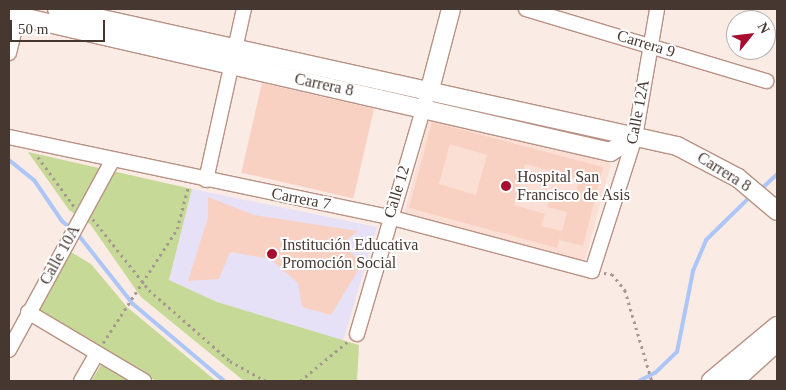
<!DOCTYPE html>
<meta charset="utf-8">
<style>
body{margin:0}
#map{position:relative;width:786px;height:390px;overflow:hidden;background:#fbebe5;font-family:Georgia,serif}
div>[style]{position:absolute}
.built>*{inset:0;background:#fcdfd4;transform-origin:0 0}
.education>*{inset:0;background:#e7e1f7}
.green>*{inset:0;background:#c7d996}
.stream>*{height:4px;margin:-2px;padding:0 2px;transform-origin:2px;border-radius:2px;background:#adc6f8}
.building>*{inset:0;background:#f9d1c2;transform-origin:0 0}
.path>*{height:2.5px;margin-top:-1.25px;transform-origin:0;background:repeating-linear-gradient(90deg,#a79892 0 2.5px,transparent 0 6.5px)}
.roads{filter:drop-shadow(1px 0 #b89284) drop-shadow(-1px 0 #b89284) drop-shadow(0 1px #b89284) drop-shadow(0 -1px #b89284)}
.minor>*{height:14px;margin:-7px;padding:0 7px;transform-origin:7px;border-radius:7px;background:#fff}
.major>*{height:18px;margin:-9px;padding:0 9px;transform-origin:9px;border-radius:9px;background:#fff}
.dots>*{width:14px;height:14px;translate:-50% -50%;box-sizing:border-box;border:2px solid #fff;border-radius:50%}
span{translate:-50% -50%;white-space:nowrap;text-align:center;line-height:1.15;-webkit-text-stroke:4px #fff;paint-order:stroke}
.street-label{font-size:16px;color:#463731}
.poi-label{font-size:16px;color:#463731}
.left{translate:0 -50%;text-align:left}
.frame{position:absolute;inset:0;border:10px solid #463731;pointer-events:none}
.north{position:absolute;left:726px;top:10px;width:50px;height:50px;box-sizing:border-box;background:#fff;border:1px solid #b5afad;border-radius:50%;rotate:61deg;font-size:14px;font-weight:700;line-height:20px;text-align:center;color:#463731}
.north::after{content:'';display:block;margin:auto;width:18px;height:22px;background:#a70d2e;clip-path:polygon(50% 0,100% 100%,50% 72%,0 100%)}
.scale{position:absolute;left:10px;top:20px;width:95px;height:22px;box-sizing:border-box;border:2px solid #463731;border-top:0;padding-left:6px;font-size:15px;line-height:18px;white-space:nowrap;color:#463731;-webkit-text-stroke:4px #fff;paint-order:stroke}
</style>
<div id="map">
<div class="built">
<i style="left:431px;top:113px;width:187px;height:104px;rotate:15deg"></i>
</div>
<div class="education">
<i style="clip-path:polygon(192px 189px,377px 227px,343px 341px,217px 302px,169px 280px)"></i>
</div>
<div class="green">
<i style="clip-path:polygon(28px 152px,192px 189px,169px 280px,217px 302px,359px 345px,357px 381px,244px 381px,141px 297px,90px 224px,69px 210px)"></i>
<i style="clip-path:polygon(71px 252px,91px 264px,127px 307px,216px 381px,156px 381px,37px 310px)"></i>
<i style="clip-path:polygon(101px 365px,129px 381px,91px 381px)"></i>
</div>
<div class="stream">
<i style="left:9px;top:160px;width:32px;rotate:39deg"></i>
<i style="left:34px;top:180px;width:50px;rotate:55.7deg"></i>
<i style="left:62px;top:221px;width:24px;rotate:42deg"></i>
<i style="left:80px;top:237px;width:85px;rotate:51.7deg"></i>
<i style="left:133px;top:304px;width:119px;rotate:40.2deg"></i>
<i style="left:759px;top:191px;width:25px;rotate:-43deg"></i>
<i style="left:639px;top:381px;width:18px;rotate:-27deg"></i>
<i style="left:655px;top:373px;width:30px;rotate:-44deg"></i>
<i style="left:677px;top:352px;width:83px;rotate:-78.8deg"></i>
<i style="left:693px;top:271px;width:34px;rotate:-67deg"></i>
<i style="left:706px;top:240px;width:63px;rotate:-44.4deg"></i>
</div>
<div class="building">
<i style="left:262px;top:83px;width:115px;height:92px;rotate:13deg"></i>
<i style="clip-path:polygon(evenodd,432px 122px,603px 167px,583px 246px,560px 240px,561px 234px,557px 248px,409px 208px,432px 122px,450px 144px,487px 155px,476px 195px,439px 184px,450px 144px,432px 122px,525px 164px,579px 179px,575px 198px,551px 191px,547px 207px,567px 212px,562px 231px,541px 226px,545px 214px,514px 205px,525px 164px)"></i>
<i style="clip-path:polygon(208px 197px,254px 215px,358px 231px,342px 243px,362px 264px,331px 315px,302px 307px,298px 283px,270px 259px,230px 252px,219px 279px,188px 281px,208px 217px)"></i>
</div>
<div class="path">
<i style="left:38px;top:157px;width:61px;rotate:53.7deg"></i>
<i style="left:93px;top:219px;width:90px;rotate:51.7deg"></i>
<i style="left:149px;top:290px;width:108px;rotate:41.2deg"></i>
<i style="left:230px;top:361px;width:41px;rotate:29.1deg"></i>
<i style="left:604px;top:273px;width:8px;rotate:7deg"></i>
<i style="left:612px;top:274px;width:21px;rotate:51deg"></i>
<i style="left:625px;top:290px;width:95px;rotate:73.5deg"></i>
<i style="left:103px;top:343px;width:136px;rotate:-57deg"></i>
<i style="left:177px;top:229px;width:43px;rotate:-75.3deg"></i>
<i style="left:300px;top:381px;width:61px;rotate:-39.7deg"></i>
</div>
<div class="roads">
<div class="minor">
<i style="left:526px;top:9px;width:251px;rotate:16.7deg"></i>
<i style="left:9px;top:53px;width:45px;rotate:-76deg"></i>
<i style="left:9px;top:137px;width:388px;rotate:11.9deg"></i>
<i style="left:389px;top:217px;width:210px;rotate:14.9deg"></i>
<i style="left:592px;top:271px;width:141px;rotate:-72.2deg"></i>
<i style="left:635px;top:137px;width:130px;rotate:-80.2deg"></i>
<i style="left:206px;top:180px;width:175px;rotate:-77.5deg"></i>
<i style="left:28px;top:312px;width:135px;rotate:30.7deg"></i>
<i style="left:357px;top:334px;width:244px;rotate:-73.6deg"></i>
<i style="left:9px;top:350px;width:215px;rotate:-61.4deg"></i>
<i style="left:81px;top:381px;width:32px;rotate:-60deg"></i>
</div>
<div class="major">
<i style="left:57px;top:9px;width:635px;rotate:12.46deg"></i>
<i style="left:677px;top:146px;width:69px;rotate:27.7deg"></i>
<i style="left:738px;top:178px;width:51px;rotate:40.2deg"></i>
<i style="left:9px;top:14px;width:617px;rotate:12.93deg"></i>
<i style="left:610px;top:152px;width:29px;rotate:-31deg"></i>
<i style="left:430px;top:89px;width:83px;rotate:-75.3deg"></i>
<i style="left:711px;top:381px;width:86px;rotate:-39.8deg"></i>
<i style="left:734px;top:381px;width:58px;rotate:-42.2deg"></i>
</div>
</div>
<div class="dots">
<i style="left:506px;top:186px;background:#a70d2e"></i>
<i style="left:272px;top:254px;background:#a70d2e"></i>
</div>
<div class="street-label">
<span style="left:646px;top:44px;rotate:17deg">Carrera 9</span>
<span style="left:324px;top:85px;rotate:12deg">Carrera 8</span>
<span style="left:638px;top:112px;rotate:-79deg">Calle 12A</span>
<span style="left:724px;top:172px;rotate:32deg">Carrera 8</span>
<span style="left:397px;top:192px;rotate:-73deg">Calle 12</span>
<span style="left:301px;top:199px;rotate:11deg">Carrera 7</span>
<span style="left:60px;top:255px;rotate:-61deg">Calle 10A</span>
</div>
<div class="poi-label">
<span class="left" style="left:517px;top:186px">Hospital San<br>Francisco de Asis</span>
<span class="left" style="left:282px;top:254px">Institución Educativa<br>Promoción Social</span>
</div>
<div class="frame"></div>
<div class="north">N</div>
<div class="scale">50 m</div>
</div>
